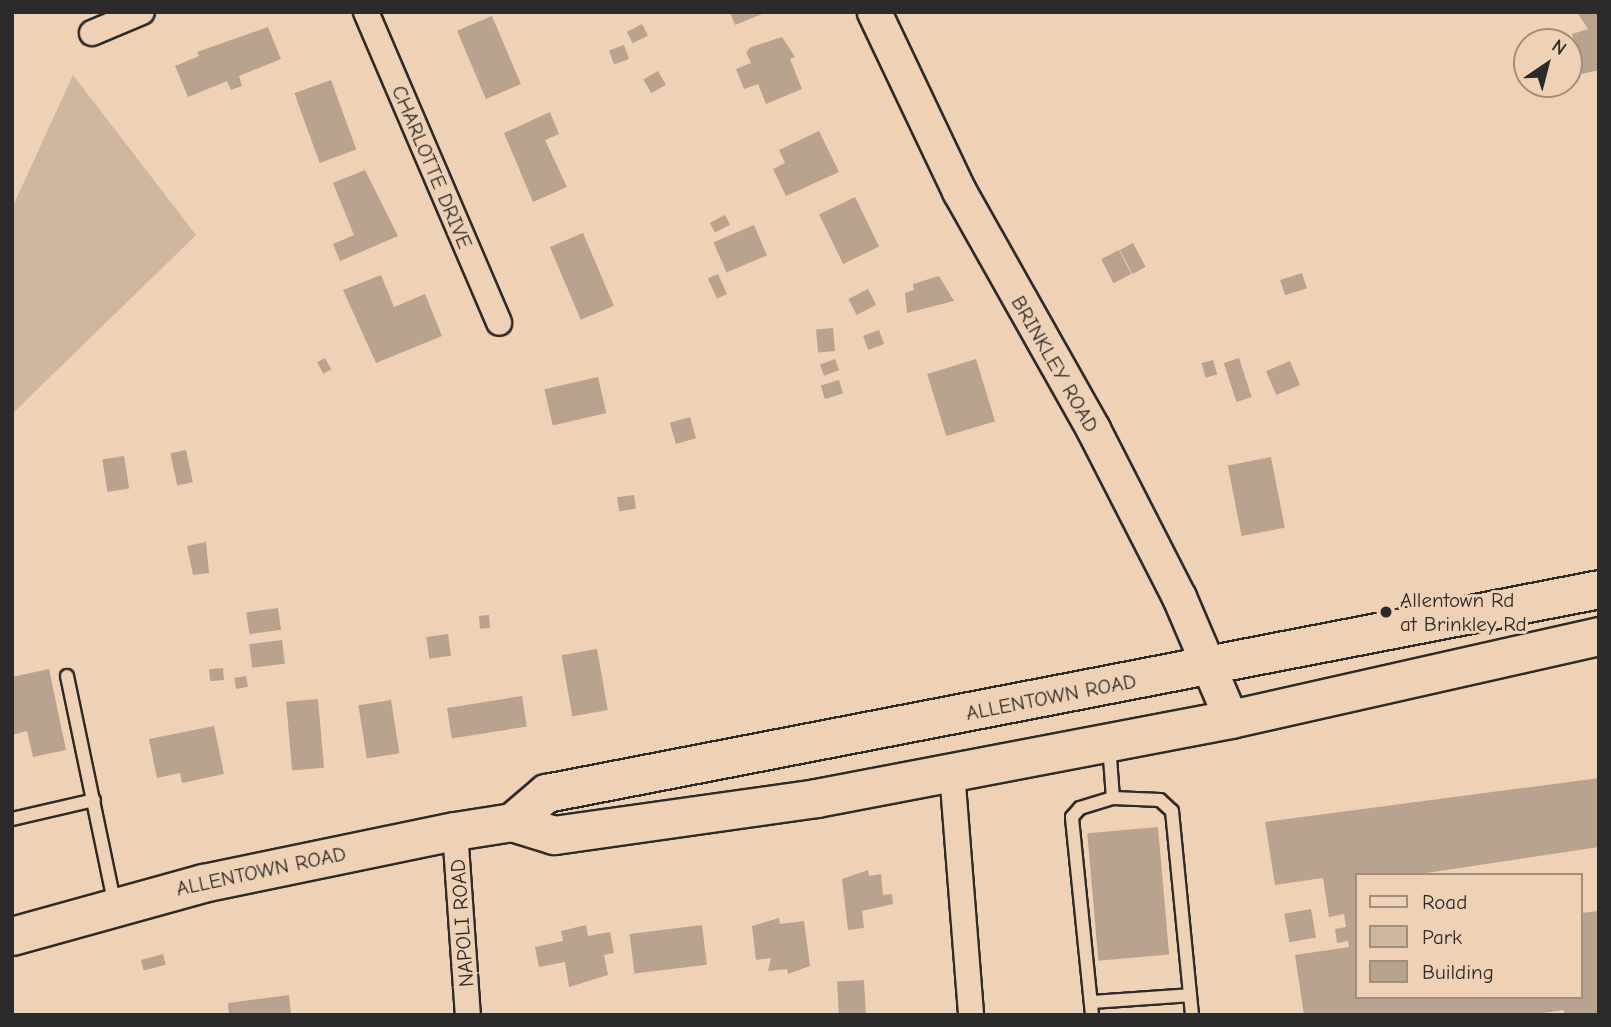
<!DOCTYPE html>
<style>
body{margin:0}
#map{position:relative;width:1611px;height:1027px;overflow:hidden;background:#efd1b5;font-family:"Comic Neue",sans-serif}
div>[style]{position:absolute}
.green>*{inset:0;background:#cfb69f}
.building>*{inset:0;background:#b9a38f;transform-origin:0 0}
.roads{filter:drop-shadow(2px 0 #2b2b2b) drop-shadow(-2px 0 #2b2b2b) drop-shadow(0 2px #2b2b2b) drop-shadow(0 -2px #2b2b2b)}
.lane>*{height:12px;margin:-6px;padding:0 6px;transform-origin:6px;border-radius:6px;background:#efd1b5}
.street>*{height:24px;margin:-12px;padding:0 12px;transform-origin:12px;border-radius:12px;background:#efd1b5}
.secondary>*{height:33px;margin:-16.5px;padding:0 16.5px;transform-origin:16.5px;border-radius:16.5px;background:#efd1b5}
.primary>*{height:37px;margin:-18.5px;padding:0 18.5px;transform-origin:18.5px;border-radius:18.5px;background:#efd1b5}
.dots>*{width:19px;height:19px;translate:-50% -50%;box-sizing:border-box;border:4px solid #efd1b5;border-radius:50%}
span{translate:-50% -50%;white-space:nowrap;text-align:center;line-height:1.15;-webkit-text-stroke:6px #efd1b5;paint-order:stroke}
.street-label{font-size:21px;color:#2b2b2b}
.poi-label{font-size:21px;color:#2b2b2b}
.left{translate:0 -50%;text-align:left}
.frame{position:absolute;inset:0;border:14px solid #2b2b2b;pointer-events:none}
.legend{position:absolute;left:1355px;top:873px;width:228px;height:126px;box-sizing:border-box;background:#efd1b5;border:2px solid #a18f7e;margin:0;padding:9px 12px;list-style:none;font-size:21px;color:#2b2b2b}
.legend li{display:flex;align-items:center;gap:14px;height:35px}
.legend b{width:35px;border:2px solid #a18f7e}
.north{position:absolute;left:1513px;top:28px;width:70px;height:70px;box-sizing:border-box;background:#efd1b5;border:2px solid #a18f7e;border-radius:50%;rotate:35deg;font-size:19px;font-weight:700;line-height:28px;text-align:center;color:#2b2b2b}
.north::after{content:'';display:block;margin:auto;width:24px;height:32px;background:#2b2b2b;clip-path:polygon(50% 0,100% 100%,50% 72%,0 100%)}
</style>
<div id="map">
<div class="green">
<i style="clip-path:polygon(73px 75px,196px 235px,12px 414px,12px 208px)"></i>
</div>
<div class="building">
<i style="clip-path:polygon(730px 12px,767px 12px,735px 25px)"></i>
<i style="clip-path:polygon(1577px 12px,1599px 12px,1599px 70px,1582px 74px,1572px 34px,1588px 29px)"></i>
<i style="left:492px;top:16px;width:74px;height:38px;rotate:67deg"></i>
<i style="left:642px;top:24px;width:13px;height:17px;rotate:63deg"></i>
<i style="clip-path:polygon(268px 27px,281px 59px,239px 76px,242px 86px,231px 90px,227px 81px,188px 97px,175px 66px,199px 56px,197px 52px)"></i>
<i style="clip-path:polygon(782px 37px,795px 57px,790px 59px,802px 89px,766px 104px,758px 84px,744px 89px,736px 69px,751px 63px,746px 52px,751px 47px)"></i>
<i style="left:624px;top:45px;width:15px;height:16px;rotate:70deg"></i>
<i style="left:658px;top:71px;width:16px;height:17px;rotate:60deg"></i>
<i style="left:331px;top:80px;width:74px;height:39px;rotate:70deg"></i>
<i style="clip-path:polygon(550px 112px,559px 134px,545px 140px,567px 187px,533px 202px,504px 133px)"></i>
<i style="clip-path:polygon(819px 131px,839px 172px,786px 196px,773px 169px,785px 163px,779px 150px)"></i>
<i style="clip-path:polygon(365px 170px,398px 236px,340px 261px,333px 244px,354px 235px,333px 183px)"></i>
<i style="left:855px;top:197px;width:55px;height:40px;rotate:64deg"></i>
<i style="left:725px;top:215px;width:11px;height:17px;rotate:63deg"></i>
<i style="left:754px;top:225px;width:33px;height:44px;rotate:67deg"></i>
<i style="left:583px;top:233px;width:79px;height:36px;rotate:67deg"></i>
<i style="left:1133px;top:243px;width:27px;height:15px;rotate:62deg"></i>
<i style="left:1119px;top:250px;width:27px;height:20px;rotate:63deg"></i>
<i style="left:1302px;top:273px;width:16px;height:23px;rotate:72deg"></i>
<i style="left:718px;top:274px;width:22px;height:11px;rotate:66deg"></i>
<i style="clip-path:polygon(381px 275px,394px 307px,425px 294px,442px 336px,376px 363px,343px 290px)"></i>
<i style="clip-path:polygon(939px 276px,954px 301px,907px 313px,905px 293px,914px 290px,913px 284px)"></i>
<i style="left:868px;top:289px;width:18px;height:22px;rotate:63deg"></i>
<i style="left:833px;top:328px;width:23px;height:17px;rotate:85deg"></i>
<i style="left:879px;top:330px;width:15px;height:17px;rotate:70deg"></i>
<i style="left:325px;top:358px;width:13px;height:9px;rotate:61deg"></i>
<i style="left:1239px;top:358px;width:41px;height:16px;rotate:72deg"></i>
<i style="left:835px;top:359px;width:12px;height:16px;rotate:70deg"></i>
<i style="left:976px;top:359px;width:65px;height:51px;rotate:73deg"></i>
<i style="left:1213px;top:360px;width:15px;height:12px;rotate:74deg"></i>
<i style="left:1290px;top:361px;width:26px;height:26px;rotate:67deg"></i>
<i style="left:598px;top:377px;width:37px;height:55px;rotate:77deg"></i>
<i style="left:839px;top:380px;width:14px;height:19px;rotate:73deg"></i>
<i style="left:690px;top:417px;width:22px;height:21px;rotate:74deg"></i>
<i style="left:186px;top:450px;width:33px;height:16px;rotate:78deg"></i>
<i style="left:124px;top:456px;width:33px;height:22px;rotate:81deg"></i>
<i style="left:1271px;top:457px;width:72px;height:44px;rotate:79deg"></i>
<i style="left:634px;top:495px;width:14px;height:17px;rotate:82deg"></i>
<i style="clip-path:polygon(206px 542px,209px 573px,193px 575px,187px 546px)"></i>
<i style="left:278px;top:608px;width:22px;height:32px;rotate:82deg"></i>
<i style="left:489px;top:615px;width:13px;height:10px;rotate:86deg"></i>
<i style="left:448px;top:634px;width:22px;height:22px;rotate:82deg"></i>
<i style="left:282px;top:640px;width:24px;height:33px;rotate:83deg"></i>
<i style="left:597px;top:649px;width:62px;height:36px;rotate:80deg"></i>
<i style="left:223px;top:668px;width:12px;height:14px;rotate:85deg"></i>
<i style="clip-path:polygon(49px 669px,66px 750px,33px 757px,27px 731px,12px 735px,12px 677px)"></i>
<i style="left:246px;top:676px;width:11px;height:12px;rotate:80deg"></i>
<i style="left:522px;top:696px;width:31px;height:76px;rotate:81deg"></i>
<i style="left:318px;top:699px;width:69px;height:32px;rotate:85deg"></i>
<i style="left:391px;top:700px;width:54px;height:33px;rotate:81deg"></i>
<i style="clip-path:polygon(214px 726px,224px 774px,182px 783px,180px 773px,157px 778px,149px 739px)"></i>
<i style="clip-path:polygon(1599px 778px,1599px 847px,1413px 875px,1357px 875px,1357px 997px,1581px 997px,1581px 913px,1599px 911px,1599px 1015px,1564px 1015px,1564px 1010px,1530px 1015px,1304px 1015px,1295px 955px,1349px 947px,1348px 941px,1337px 943px,1335px 929px,1346px 927px,1344px 914px,1329px 917px,1323px 878px,1275px 885px,1265px 822px)"></i>
<i style="left:1158px;top:827px;width:128px;height:71px;rotate:85deg"></i>
<i style="clip-path:polygon(868px 870px,869px 876px,881px 874px,883px 895px,892px 894px,893px 904px,862px 911px,864px 928px,848px 930px,842px 879px)"></i>
<i style="left:1311px;top:909px;width:29px;height:27px;rotate:80deg"></i>
<i style="clip-path:polygon(779px 918px,780px 924px,804px 921px,810px 966px,788px 974px,787px 969px,768px 971px,771px 958px,756px 960px,752px 926px)"></i>
<i style="clip-path:polygon(586px 925px,588px 936px,610px 932px,614px 953px,604px 955px,608px 975px,569px 987px,565px 962px,539px 967px,535px 947px,563px 941px,561px 931px)"></i>
<i style="left:702px;top:925px;width:40px;height:73px;rotate:83deg"></i>
<i style="left:163px;top:954px;width:11px;height:23px;rotate:75deg"></i>
<i style="left:864px;top:980px;width:35px;height:27px;rotate:87deg"></i>
<i style="clip-path:polygon(289px 995px,291px 1015px,229px 1015px,228px 1003px)"></i>
</div>
<div class="roads">
<div class="lane">
<i style="left:67px;top:676px;width:234px;rotate:78.2deg"></i>
<i style="left:1109px;top:744px;width:54px;rotate:85.8deg"></i>
<i style="left:12px;top:819px;width:84px;rotate:-13deg"></i>
<i style="left:1091px;top:1002px;width:99px;rotate:-4deg"></i>
<i style="left:1092px;top:1015px;width:199px;rotate:-95.8deg"></i>
<i style="left:1072px;top:817px;width:12px;rotate:-48deg"></i>
<i style="left:1080px;top:808px;width:34px;rotate:-17deg"></i>
<i style="left:1113px;top:798px;width:47px;rotate:2.4deg"></i>
<i style="left:1160px;top:800px;width:16px;rotate:43deg"></i>
<i style="left:1172px;top:811px;width:205px;rotate:84.4deg"></i>
</div>
<div class="street">
<i style="left:366px;top:12px;width:338px;rotate:66.8deg"></i>
<i style="left:92px;top:33px;width:54px;rotate:-22.8deg"></i>
<i style="left:952px;top:772px;width:244px;rotate:85.5deg"></i>
<i style="left:455px;top:831px;width:184px;rotate:86deg"></i>
</div>
<div class="secondary">
<i style="left:874px;top:12px;width:198px;rotate:64.6deg"></i>
<i style="left:959px;top:191px;width:273px;rotate:60.6deg"></i>
<i style="left:1093px;top:429px;width:189px;rotate:62.9deg"></i>
<i style="left:1179px;top:597px;width:133px;rotate:66.9deg"></i>
</div>
<div class="primary">
<i style="left:512px;top:822px;width:45px;rotate:-40.5deg"></i>
<i style="left:546px;top:793px;width:1073px;rotate:-10.96deg"></i>
<i style="left:12px;top:936px;width:198px;rotate:-15.5deg"></i>
<i style="left:203px;top:883px;width:257px;rotate:-11.7deg"></i>
<i style="left:455px;top:831px;width:58px;rotate:-9deg"></i>
<i style="left:512px;top:822px;width:44px;rotate:17.2deg"></i>
<i style="left:554px;top:835px;width:265px;rotate:-8deg"></i>
<i style="left:816px;top:798px;width:422px;rotate:-10.8deg"></i>
<i style="left:1231px;top:719px;width:377px;rotate:-12.7deg"></i>
</div>
</div>
<div class="dots">
<i style="left:1386px;top:612px;background:#2b2b2b"></i>
</div>
<div class="street-label">
<span style="left:432px;top:167px;rotate:67deg">CHARLOTTE DRIVE</span>
<span style="left:1055px;top:364px;rotate:60deg">BRINKLEY ROAD</span>
<span style="left:1051px;top:697px;rotate:-11deg">ALLENTOWN ROAD</span>
<span style="left:261px;top:871px;rotate:-12deg">ALLENTOWN ROAD</span>
<span style="left:462px;top:923px;rotate:-94deg">NAPOLI ROAD</span>
</div>
<div class="poi-label">
<span class="left" style="left:1400px;top:612px">Allentown Rd<br>at Brinkley Rd</span>
</div>
<div class="frame"></div>
<ul class="legend">
<li><b style="height:9px;background:#efd1b5"></b>Road</li>
<li><b style="height:19px;background:#cfb69f"></b>Park</li>
<li><b style="height:19px;background:#b9a38f"></b>Building</li>
</ul>
<div class="north">N</div>
</div>
